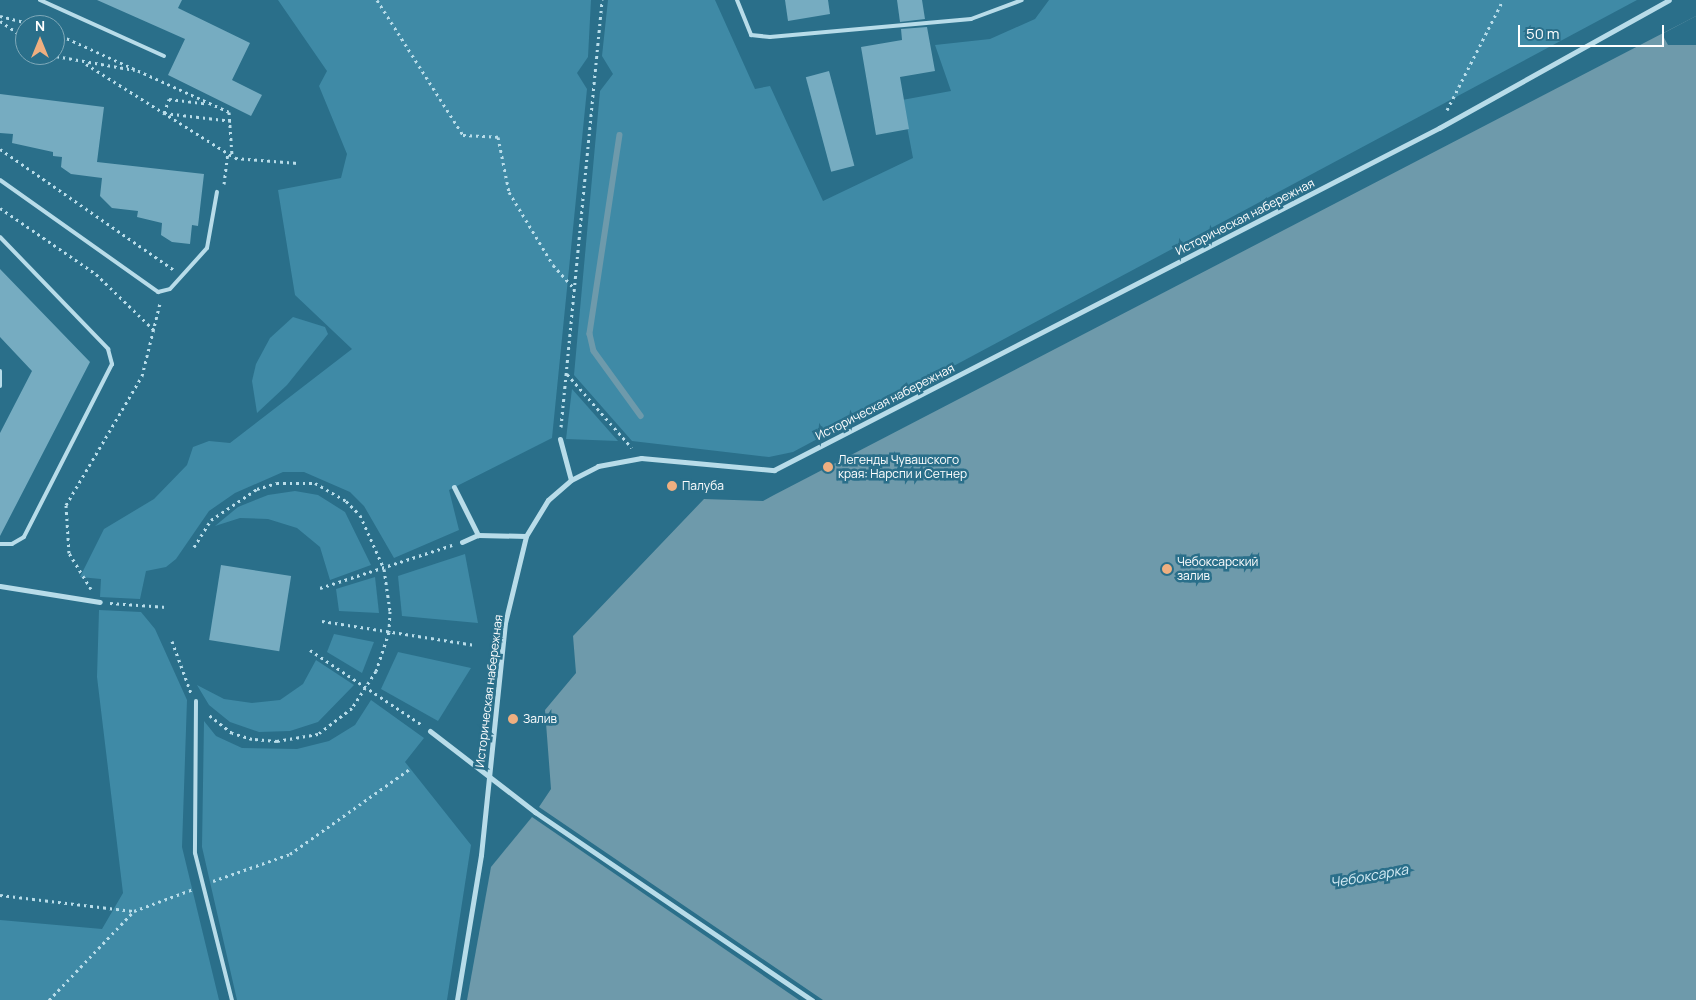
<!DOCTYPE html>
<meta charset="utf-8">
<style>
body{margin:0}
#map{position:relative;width:1696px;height:1000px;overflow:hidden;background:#2a6f8a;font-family:Manrope,sans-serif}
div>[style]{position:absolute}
.green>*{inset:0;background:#3f8aa6}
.water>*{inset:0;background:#6e9aab}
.pier>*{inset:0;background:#2a6f8a}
.stream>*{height:5.5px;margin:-2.75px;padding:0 2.75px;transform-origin:2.75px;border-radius:2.75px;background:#6e9aab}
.building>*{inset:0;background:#76acc1;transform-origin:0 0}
.path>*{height:3px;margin-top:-1.5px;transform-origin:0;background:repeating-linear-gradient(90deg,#b8dce9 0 2.5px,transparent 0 6.5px)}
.lane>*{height:4px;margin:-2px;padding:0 2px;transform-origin:2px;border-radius:2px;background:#b8dce9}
.street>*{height:5px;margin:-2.5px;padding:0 2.5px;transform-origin:2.5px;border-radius:2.5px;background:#b8dce9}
.dots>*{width:14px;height:14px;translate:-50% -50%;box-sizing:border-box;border:2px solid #2a6f8a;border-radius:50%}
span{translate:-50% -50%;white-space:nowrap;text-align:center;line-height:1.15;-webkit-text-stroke:5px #2a6f8a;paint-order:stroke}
.street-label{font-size:12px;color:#fff}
.poi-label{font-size:12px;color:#fff}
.left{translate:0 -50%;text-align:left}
.water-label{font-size:14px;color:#d3ebf4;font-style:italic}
.north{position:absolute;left:15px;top:15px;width:50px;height:50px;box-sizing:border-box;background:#2a6f8a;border:1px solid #7fa9b9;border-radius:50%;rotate:0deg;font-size:14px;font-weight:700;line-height:20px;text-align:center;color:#fff}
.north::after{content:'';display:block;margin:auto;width:18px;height:22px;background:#efaf80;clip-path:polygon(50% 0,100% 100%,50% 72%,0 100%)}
.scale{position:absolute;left:1518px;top:25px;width:146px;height:22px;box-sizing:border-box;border:2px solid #fff;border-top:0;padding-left:6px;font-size:15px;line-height:18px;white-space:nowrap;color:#fff;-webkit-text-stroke:4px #2a6f8a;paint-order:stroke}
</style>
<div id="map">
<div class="green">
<i style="clip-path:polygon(278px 0,591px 0,588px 57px,577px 73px,587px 89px,552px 438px,449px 490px,459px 530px,394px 558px,364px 506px,350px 492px,304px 472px,283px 472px,235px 493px,209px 511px,176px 559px,166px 567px,146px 571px,140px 599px,100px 597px,101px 579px,80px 577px,104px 529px,154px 499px,187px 465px,193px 447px,209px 441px,230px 443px,352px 349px,295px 295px,278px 190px,341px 178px,347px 154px,319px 86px,327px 71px)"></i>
<i style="clip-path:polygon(608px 0,715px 0,755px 89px,770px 86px,823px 201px,913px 158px,902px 100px,951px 91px,935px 45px,990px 39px,1035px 19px,1049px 0,1637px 0,793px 452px,769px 457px,632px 441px,574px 375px,600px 91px,613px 74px,602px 56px)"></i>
<i style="clip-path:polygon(293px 317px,325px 327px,328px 334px,287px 385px,257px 413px,252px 381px,256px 364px,270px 338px)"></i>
<i style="clip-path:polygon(572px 389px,618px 441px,566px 439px)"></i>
<i style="clip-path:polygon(295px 491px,318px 495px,345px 512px,371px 565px,330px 580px,320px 547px,297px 528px,268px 519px,240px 518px,215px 526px,238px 507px,268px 495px)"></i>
<i style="clip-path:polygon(465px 554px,478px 623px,402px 616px,398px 576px)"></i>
<i style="clip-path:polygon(375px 577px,379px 613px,339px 611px,336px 589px)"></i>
<i style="clip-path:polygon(99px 610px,141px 612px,155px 629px,187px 700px,182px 847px,219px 1000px,0 1000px,0 920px,102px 929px,123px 893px,97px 677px)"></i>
<i style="clip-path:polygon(334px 634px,374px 642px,362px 673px,327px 652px)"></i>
<i style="clip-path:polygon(398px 652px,471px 668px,438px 721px,381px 689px)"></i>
<i style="clip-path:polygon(316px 660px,354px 685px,318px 722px,290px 731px,259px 732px,230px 722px,209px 705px,197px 685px,224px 699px,252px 703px,280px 700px,303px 684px)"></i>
<i style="clip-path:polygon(371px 700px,424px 738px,405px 762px,471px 845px,447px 1000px,237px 1000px,202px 847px,204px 721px,216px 736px,242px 748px,297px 749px,329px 741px,355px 725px)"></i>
</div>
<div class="water">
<i style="clip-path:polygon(1696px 16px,1696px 1000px,823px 1000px,539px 807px,551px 789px,545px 710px,576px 673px,573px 636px,704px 499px,763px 501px,774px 495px)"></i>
<i style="clip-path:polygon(532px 817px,799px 1000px,467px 1000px,491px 867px)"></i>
</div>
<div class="pier">
<i style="clip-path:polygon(1696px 16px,1696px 45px,1668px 45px,1662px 34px)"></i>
</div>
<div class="stream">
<i style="left:620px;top:135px;width:201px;rotate:98.6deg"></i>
<i style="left:590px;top:334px;width:17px;rotate:77deg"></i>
<i style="left:594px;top:351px;width:80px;rotate:54.1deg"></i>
</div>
<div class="building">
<i style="clip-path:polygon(97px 0,182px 0,178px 8px,250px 43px,232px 80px,262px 95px,251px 116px,168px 75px,185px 39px)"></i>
<i style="clip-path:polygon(785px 0,828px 0,830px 14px,788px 21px)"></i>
<i style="clip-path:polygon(897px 0,922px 0,925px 19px,900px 22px)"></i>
<i style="clip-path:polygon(927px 27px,935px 71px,900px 77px,909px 129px,876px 135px,861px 47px,902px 40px,901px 29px)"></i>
<i style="left:829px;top:71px;width:98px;height:24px;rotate:75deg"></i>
<i style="clip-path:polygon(0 94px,104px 107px,97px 162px,204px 174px,198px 226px,192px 225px,190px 244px,172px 242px,161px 235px,162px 223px,137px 217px,138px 211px,112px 208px,100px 196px,102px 178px,71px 174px,61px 167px,62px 157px,53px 156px,53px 152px,12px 143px,13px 134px,0 133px)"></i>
<i style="clip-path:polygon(0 269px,90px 362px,0 536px,0 433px,32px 371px,0 337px)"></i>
<i style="left:221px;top:565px;width:71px;height:76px;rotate:9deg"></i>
</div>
<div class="path">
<i style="left:377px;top:0;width:160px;rotate:57.5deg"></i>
<i style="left:463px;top:135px;width:35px;rotate:3deg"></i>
<i style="left:498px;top:137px;width:56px;rotate:78.7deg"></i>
<i style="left:509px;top:192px;width:85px;rotate:58.9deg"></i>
<i style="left:553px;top:265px;width:31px;rotate:48deg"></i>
<i style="left:0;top:16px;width:38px;rotate:14deg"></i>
<i style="left:0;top:21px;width:30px;rotate:34deg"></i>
<i style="left:55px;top:33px;width:191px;rotate:24.4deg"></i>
<i style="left:229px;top:112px;width:43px;rotate:86deg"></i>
<i style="left:50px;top:55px;width:86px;rotate:10deg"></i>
<i style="left:86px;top:64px;width:176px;rotate:32.2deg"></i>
<i style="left:235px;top:158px;width:63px;rotate:4.5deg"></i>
<i style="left:1447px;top:110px;width:123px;rotate:-63deg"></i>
<i style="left:164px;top:113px;width:69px;rotate:6.6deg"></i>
<i style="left:164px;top:113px;width:15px;rotate:-70deg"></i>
<i style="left:169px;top:99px;width:38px;rotate:7deg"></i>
<i style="left:0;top:149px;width:212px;rotate:34.8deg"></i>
<i style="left:224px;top:184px;width:31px;rotate:-83deg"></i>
<i style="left:0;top:208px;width:116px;rotate:34.5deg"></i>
<i style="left:96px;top:274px;width:82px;rotate:44deg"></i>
<i style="left:567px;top:374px;width:98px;rotate:48.7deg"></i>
<i style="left:561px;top:427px;width:429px;rotate:-84.5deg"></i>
<i style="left:194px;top:547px;width:32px;rotate:-58deg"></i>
<i style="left:211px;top:520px;width:55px;rotate:-34deg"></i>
<i style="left:257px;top:489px;width:21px;rotate:-17deg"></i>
<i style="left:277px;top:483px;width:38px"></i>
<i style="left:315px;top:483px;width:36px;rotate:30deg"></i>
<i style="left:346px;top:501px;width:20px;rotate:45deg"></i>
<i style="left:360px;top:515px;width:59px;rotate:66deg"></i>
<i style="left:384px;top:569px;width:42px;rotate:81.9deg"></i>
<i style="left:390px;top:611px;width:21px;rotate:93deg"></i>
<i style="left:389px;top:632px;width:41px;rotate:108.4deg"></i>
<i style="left:376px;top:671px;width:44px;rotate:123deg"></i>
<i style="left:352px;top:708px;width:43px;rotate:142.6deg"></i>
<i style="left:318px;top:734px;width:42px;rotate:170.3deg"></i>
<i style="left:277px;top:741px;width:25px;rotate:-175deg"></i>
<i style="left:252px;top:739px;width:21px;rotate:-163deg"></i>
<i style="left:232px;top:733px;width:31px;rotate:-142deg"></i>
<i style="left:320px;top:588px;width:139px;rotate:-18deg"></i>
<i style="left:91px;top:589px;width:42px;rotate:-121.4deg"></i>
<i style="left:69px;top:553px;width:48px;rotate:-93.6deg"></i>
<i style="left:66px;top:505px;width:150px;rotate:-59.5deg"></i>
<i style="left:142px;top:376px;width:75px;rotate:-76.1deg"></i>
<i style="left:110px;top:603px;width:57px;rotate:4deg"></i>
<i style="left:322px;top:621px;width:155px;rotate:8.9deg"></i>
<i style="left:172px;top:641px;width:55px;rotate:69.9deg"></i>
<i style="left:310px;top:650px;width:135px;rotate:33.8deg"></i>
<i style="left:213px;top:881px;width:82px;rotate:-19.3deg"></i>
<i style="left:290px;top:854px;width:148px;rotate:-35.4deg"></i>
<i style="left:0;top:895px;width:134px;rotate:6.9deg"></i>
<i style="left:49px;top:1000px;width:123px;rotate:-46.3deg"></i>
<i style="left:134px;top:911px;width:63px;rotate:-20.4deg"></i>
</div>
<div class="lane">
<i style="left:40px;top:0;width:136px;rotate:24.3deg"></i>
<i style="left:737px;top:0;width:38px;rotate:68deg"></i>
<i style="left:751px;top:35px;width:19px;rotate:6deg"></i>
<i style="left:770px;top:37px;width:202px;rotate:-5.1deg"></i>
<i style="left:971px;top:19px;width:54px;rotate:-20.4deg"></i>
<i style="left:0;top:180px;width:194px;rotate:35.3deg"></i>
<i style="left:158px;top:292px;width:12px;rotate:-14deg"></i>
<i style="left:170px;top:289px;width:55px;rotate:-47.9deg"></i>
<i style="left:207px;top:248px;width:57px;rotate:-79.9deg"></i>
<i style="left:0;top:237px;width:156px;rotate:46deg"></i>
<i style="left:108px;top:349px;width:16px;rotate:75deg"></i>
<i style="left:112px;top:364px;width:194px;rotate:117deg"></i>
<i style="left:24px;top:537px;width:14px;rotate:150deg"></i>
<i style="left:12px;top:544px;width:12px;rotate:180deg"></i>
<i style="left:0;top:371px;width:15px;rotate:90deg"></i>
<i style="left:196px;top:701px;width:152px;rotate:90.4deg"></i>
<i style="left:195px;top:853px;width:152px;rotate:75.9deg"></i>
</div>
<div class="street">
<i style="left:560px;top:439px;width:42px;rotate:75deg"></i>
<i style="left:454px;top:487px;width:54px;rotate:63.4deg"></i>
<i style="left:462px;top:542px;width:17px;rotate:-24deg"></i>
<i style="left:478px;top:535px;width:48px;rotate:1.2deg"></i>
<i style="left:0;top:586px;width:101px;rotate:9.1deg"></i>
<i style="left:430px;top:731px;width:133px;rotate:37.6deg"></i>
<i style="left:535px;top:812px;width:335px;rotate:34.2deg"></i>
<i style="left:457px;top:1000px;width:147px;rotate:-80.6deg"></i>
<i style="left:481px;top:855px;width:233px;rotate:-84.1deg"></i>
<i style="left:505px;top:623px;width:89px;rotate:-76.4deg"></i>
<i style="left:526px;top:536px;width:42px;rotate:-58.6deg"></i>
<i style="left:548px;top:500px;width:30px;rotate:-41deg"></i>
<i style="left:571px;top:480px;width:30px;rotate:-27deg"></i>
<i style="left:598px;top:466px;width:44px;rotate:-10.5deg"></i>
<i style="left:641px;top:458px;width:134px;rotate:5.2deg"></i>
<i style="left:774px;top:470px;width:748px;rotate:-27.22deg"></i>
<i style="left:1439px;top:128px;width:263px;rotate:-29.1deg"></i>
</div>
<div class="dots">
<i style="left:828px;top:467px;background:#efaf80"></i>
<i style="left:672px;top:486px;background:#efaf80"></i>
<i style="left:1167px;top:569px;background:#efaf80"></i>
<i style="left:513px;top:719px;background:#efaf80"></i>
</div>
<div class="street-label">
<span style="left:1245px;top:217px;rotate:-27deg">Историческая набережная</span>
<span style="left:885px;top:402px;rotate:-27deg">Историческая набережная</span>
<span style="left:489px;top:691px;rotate:-83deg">Историческая набережная</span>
</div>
<div class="poi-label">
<span class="left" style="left:838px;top:467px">Легенды Чувашского<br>края: Нарспи и Сетнер</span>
<span class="left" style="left:682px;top:486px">Палуба</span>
<span class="left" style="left:1177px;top:569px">Чебоксарский<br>залив</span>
<span class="left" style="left:523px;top:719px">Залив</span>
</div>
<div class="water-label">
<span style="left:1369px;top:876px;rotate:-10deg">Чебоксарка</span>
</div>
<div class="north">N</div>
<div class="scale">50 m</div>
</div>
